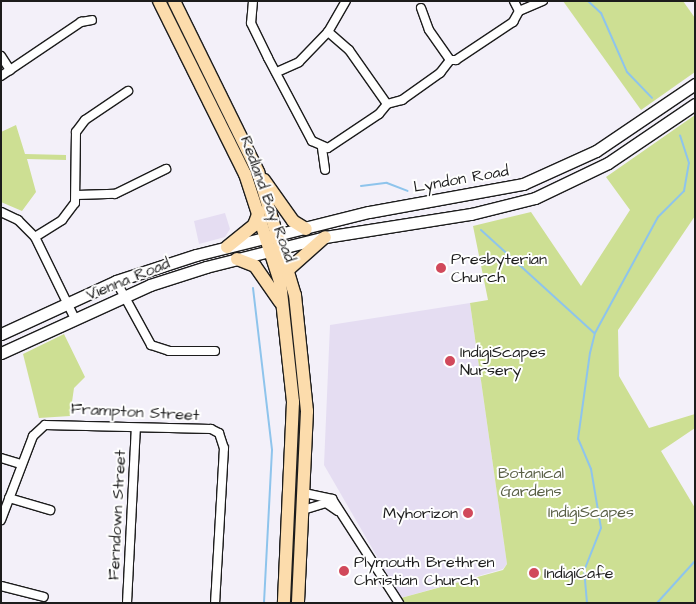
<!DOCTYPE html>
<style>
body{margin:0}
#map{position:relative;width:696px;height:604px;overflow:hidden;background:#f3f0f9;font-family:"Architects Daughter",sans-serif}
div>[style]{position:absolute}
.built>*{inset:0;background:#e5ddf2}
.green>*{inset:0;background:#cddf93}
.stream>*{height:2px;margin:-1px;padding:0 1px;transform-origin:1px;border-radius:1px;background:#8ec4ec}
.roads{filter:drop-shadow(1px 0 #1c1c1c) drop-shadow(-1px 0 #1c1c1c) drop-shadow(0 1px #1c1c1c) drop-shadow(0 -1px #1c1c1c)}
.street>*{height:8px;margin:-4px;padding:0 4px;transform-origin:4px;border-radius:4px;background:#fff}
.secondary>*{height:11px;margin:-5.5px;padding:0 5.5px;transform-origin:5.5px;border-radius:5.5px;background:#fff}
.primary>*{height:12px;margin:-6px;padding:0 6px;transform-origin:6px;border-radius:6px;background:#fcdcac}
.dots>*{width:14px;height:14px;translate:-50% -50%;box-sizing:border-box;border:2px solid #fff;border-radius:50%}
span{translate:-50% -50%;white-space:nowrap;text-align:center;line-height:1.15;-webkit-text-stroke:4px #fff;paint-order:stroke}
.street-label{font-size:16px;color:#1c1c1c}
.poi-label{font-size:16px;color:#1c1c1c}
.left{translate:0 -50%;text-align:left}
.right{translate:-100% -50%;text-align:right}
.park-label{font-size:16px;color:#5a6046}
.frame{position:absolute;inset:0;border:2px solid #1c1c1c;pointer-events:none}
</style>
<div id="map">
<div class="built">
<i style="clip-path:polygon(225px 213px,230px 229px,225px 237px,199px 244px,194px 221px)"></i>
<i style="clip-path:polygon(470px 303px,507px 564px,503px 569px,401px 598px,324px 465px,330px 325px)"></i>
</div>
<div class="green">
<i style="clip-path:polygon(563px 1px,683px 1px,695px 18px,695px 72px,641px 110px)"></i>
<i style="clip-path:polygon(695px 115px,695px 216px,618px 330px,619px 376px,649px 428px,695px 414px,695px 428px,661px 451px,695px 508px,695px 603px,405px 603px,401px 598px,503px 570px,507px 564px,470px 303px,488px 300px,473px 226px,531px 212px,581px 286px,630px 210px,606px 177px)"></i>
<i style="clip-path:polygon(16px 125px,25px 154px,66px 155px,66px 160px,27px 159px,36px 192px,22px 211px,1px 202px,1px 132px)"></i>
<i style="clip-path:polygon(64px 334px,85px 377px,74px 388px,70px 416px,39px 418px,23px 354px)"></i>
</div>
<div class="stream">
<i style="left:588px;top:1px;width:18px;rotate:43deg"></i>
<i style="left:601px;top:13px;width:64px;rotate:66.2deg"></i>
<i style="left:627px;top:72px;width:36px;rotate:46deg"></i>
<i style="left:361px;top:186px;width:26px;rotate:-7deg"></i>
<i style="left:387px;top:183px;width:22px;rotate:21deg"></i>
<i style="left:481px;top:230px;width:153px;rotate:42.3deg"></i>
<i style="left:253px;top:288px;width:163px;rotate:83.3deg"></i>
<i style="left:272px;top:450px;width:153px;rotate:93deg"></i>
<i style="left:587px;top:603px;width:32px;rotate:-95deg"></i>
<i style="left:584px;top:571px;width:46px;rotate:-68.4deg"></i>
<i style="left:601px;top:528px;width:60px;rotate:-99.6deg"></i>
<i style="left:591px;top:469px;width:33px;rotate:-113deg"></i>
<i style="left:578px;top:439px;width:87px;rotate:-82.1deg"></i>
<i style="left:590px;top:353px;width:21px;rotate:-76deg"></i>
<i style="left:595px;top:333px;width:132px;rotate:-61.5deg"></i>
<i style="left:658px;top:217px;width:37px;rotate:-45deg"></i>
<i style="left:684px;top:191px;width:28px;rotate:-80deg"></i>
<i style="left:689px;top:163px;width:29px;rotate:-108deg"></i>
<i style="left:657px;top:603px;width:57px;rotate:-47.9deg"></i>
</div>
<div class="roads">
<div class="street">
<i style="left:253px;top:1px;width:22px;rotate:95deg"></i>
<i style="left:251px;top:23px;width:39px;rotate:64deg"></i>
<i style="left:268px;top:58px;width:94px;rotate:62.1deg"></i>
<i style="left:312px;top:141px;width:17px;rotate:24deg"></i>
<i style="left:328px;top:148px;width:61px;rotate:-33.7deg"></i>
<i style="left:379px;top:114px;width:13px;rotate:-51deg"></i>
<i style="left:387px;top:104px;width:66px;rotate:-125.1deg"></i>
<i style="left:349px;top:50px;width:28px;rotate:-139deg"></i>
<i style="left:328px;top:32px;width:36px;rotate:-60deg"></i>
<i style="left:421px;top:8px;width:23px;rotate:70deg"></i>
<i style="left:429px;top:30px;width:37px;rotate:55deg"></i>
<i style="left:450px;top:60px;width:6px"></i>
<i style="left:456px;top:60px;width:69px;rotate:-33.7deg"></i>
<i style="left:513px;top:22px;width:13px;rotate:-61deg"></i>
<i style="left:519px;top:11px;width:11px;rotate:-117deg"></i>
<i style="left:519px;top:11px;width:26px;rotate:-23deg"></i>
<i style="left:1px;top:56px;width:17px;rotate:57deg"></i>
<i style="left:277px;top:72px;width:24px;rotate:-24deg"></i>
<i style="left:299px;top:62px;width:42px;rotate:-46deg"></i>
<i style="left:1px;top:76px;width:97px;rotate:-34deg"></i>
<i style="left:81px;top:22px;width:11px;rotate:-10deg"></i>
<i style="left:387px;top:104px;width:16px;rotate:-15deg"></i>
<i style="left:402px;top:100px;width:47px;rotate:-35.4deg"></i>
<i style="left:440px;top:73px;width:16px;rotate:-52deg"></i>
<i style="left:322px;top:148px;width:22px;rotate:82deg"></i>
<i style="left:77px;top:195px;width:38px;rotate:-2deg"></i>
<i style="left:115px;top:194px;width:57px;rotate:-26.1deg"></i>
<i style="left:1px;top:212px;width:19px;rotate:25deg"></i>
<i style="left:18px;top:220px;width:24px;rotate:45deg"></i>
<i style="left:35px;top:237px;width:91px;rotate:64deg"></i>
<i style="left:35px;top:237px;width:32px;rotate:-32deg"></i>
<i style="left:62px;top:220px;width:21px;rotate:-53deg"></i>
<i style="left:75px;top:203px;width:71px;rotate:-89.2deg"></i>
<i style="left:76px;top:132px;width:15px;rotate:-53deg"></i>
<i style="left:85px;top:120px;width:52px;rotate:-34deg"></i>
<i style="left:116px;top:281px;width:73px;rotate:61.3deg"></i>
<i style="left:151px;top:345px;width:19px;rotate:18deg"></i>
<i style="left:169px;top:351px;width:46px"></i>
<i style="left:1px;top:458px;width:21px;rotate:17deg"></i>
<i style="left:304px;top:493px;width:29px;rotate:12deg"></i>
<i style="left:332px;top:499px;width:124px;rotate:57.2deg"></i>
<i style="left:9px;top:498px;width:43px;rotate:16.3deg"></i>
<i style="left:303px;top:510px;width:24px;rotate:-17deg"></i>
<i style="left:326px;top:503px;width:14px;rotate:34deg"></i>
<i style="left:1px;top:520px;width:90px;rotate:-69.1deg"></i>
<i style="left:33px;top:436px;width:16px;rotate:-43deg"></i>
<i style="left:45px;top:425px;width:166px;rotate:1.4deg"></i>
<i style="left:211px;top:429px;width:9px;rotate:27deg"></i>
<i style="left:219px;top:433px;width:16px;rotate:72deg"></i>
<i style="left:224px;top:448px;width:155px;rotate:93.3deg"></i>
<i style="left:1px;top:586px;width:44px;rotate:14.3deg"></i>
<i style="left:127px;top:603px;width:175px;rotate:-87.1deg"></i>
</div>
<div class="secondary">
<i style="left:1px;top:334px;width:127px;rotate:-24.7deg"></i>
<i style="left:116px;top:281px;width:84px;rotate:-18deg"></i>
<i style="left:196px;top:255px;width:178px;rotate:-14deg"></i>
<i style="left:369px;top:212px;width:157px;rotate:-10.3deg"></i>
<i style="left:523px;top:184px;width:80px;rotate:-24.3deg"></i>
<i style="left:596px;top:151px;width:120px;rotate:-34.1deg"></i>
<i style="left:1px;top:353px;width:164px;rotate:-24.5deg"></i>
<i style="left:150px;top:285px;width:59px;rotate:-17.8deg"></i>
<i style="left:206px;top:267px;width:123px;rotate:-14.1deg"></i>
<i style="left:325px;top:237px;width:148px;rotate:-9deg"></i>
<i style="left:471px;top:214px;width:66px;rotate:-14deg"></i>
<i style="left:535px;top:198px;width:81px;rotate:-25.6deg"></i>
<i style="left:608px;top:163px;width:105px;rotate:-34.1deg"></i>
</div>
<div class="primary">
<i style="left:159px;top:1px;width:193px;rotate:63.6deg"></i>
<i style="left:245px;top:174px;width:114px;rotate:72deg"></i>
<i style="left:280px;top:282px;width:121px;rotate:83.8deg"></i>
<i style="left:293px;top:402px;width:201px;rotate:92.6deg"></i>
<i style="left:174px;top:1px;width:191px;rotate:63.8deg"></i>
<i style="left:258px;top:172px;width:128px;rotate:73.3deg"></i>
<i style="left:295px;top:295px;width:117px;rotate:84.1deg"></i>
<i style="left:307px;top:411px;width:192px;rotate:92.7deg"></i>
<i style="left:264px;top:180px;width:50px;rotate:54.7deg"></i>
<i style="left:293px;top:221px;width:15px;rotate:32deg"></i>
<i style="left:227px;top:247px;width:35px;rotate:-39deg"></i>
<i style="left:254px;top:225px;width:14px;rotate:-69deg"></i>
<i style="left:237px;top:259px;width:19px;rotate:21deg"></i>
<i style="left:255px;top:266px;width:44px;rotate:55.2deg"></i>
<i style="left:289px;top:269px;width:48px;rotate:-41.6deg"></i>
</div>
</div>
<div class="dots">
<i style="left:441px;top:268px;background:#d1495b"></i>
<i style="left:450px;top:361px;background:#d1495b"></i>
<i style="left:468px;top:513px;background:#d1495b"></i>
<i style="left:344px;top:571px;background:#d1495b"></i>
<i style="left:534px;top:573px;background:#d1495b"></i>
</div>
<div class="street-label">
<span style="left:461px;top:179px;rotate:-10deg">Lyndon Road</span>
<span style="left:268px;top:199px;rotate:70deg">Redland Bay Road</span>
<span style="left:128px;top:279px;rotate:-22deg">Vienna Road</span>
<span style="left:135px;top:412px;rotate:3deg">Frampton Street</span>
<span style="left:117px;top:515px;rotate:-87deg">Ferndown Street</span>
</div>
<div class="poi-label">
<span class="left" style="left:451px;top:268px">Presbyterian<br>Church</span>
<span class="left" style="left:460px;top:361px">IndigiScapes<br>Nursery</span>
<span class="right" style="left:458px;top:513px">Myhorizon</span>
<span class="left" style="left:354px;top:571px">Plymouth Brethren<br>Christian Church</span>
<span class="left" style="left:544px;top:573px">IndigiCafe</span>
</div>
<div class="park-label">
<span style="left:531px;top:482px">Botanical<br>Gardens</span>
<span style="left:591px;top:512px">IndigiScapes</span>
</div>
<div class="frame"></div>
</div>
